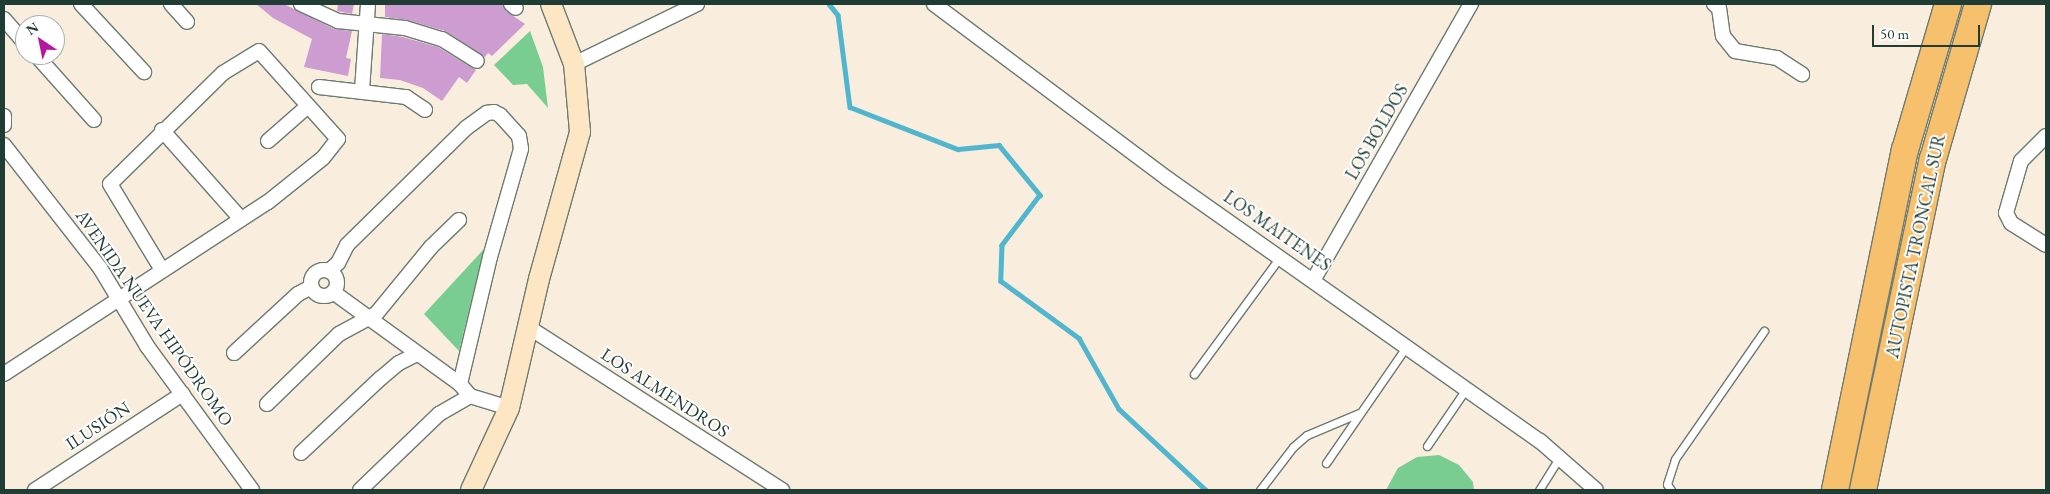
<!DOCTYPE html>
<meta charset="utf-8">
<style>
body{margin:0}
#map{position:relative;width:2050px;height:494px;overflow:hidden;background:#f9edde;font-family:"EB Garamond",serif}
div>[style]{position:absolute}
.green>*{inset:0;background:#79cd91}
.stream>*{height:4.5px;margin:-2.25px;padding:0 2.25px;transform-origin:2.25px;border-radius:2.25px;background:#50b6ce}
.building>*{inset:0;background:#cd9cd1}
.roads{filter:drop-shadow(1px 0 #6b7b70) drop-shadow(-1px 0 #6b7b70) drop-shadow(0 1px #6b7b70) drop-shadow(0 -1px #6b7b70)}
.service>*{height:7px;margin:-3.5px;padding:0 3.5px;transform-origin:3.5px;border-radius:3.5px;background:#fff}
.minor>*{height:14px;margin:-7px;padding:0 7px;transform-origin:7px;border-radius:7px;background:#fff}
.minor>.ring{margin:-7px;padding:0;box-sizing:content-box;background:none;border:14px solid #fff;border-radius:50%}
.secondary>*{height:20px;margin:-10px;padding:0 10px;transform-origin:10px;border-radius:10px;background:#fce6c4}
.motorway>*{height:26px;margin:-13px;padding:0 13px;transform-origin:13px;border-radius:13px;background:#f7c06c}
span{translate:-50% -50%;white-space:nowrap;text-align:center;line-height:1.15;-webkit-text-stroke:4px #fff;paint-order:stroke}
.street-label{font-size:18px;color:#1f3d34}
.frame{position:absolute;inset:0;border:5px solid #1f3d34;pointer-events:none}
.north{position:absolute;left:15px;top:15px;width:50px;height:50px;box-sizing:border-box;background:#fff;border:1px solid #a5b1ae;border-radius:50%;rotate:326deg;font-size:14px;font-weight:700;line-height:20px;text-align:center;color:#1f3d34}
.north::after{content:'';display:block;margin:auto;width:18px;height:22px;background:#b5179e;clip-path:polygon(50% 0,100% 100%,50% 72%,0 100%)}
.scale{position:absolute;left:1872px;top:25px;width:108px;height:22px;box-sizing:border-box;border:2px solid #1f3d34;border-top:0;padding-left:6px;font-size:15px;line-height:18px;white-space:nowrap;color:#1f3d34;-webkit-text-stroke:4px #fff;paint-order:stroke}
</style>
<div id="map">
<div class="green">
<i style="clip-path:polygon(530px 31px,543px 67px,548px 108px,527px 84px,513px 85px,494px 65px)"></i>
<i style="clip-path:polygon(484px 249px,459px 351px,424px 314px)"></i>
<i style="clip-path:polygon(1439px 455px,1459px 465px,1473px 482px,1474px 490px,1386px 490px,1398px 468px,1417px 457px)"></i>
</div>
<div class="stream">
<i style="left:829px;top:4px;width:14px;rotate:51deg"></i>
<i style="left:838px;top:15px;width:93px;rotate:82.6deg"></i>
<i style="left:850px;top:107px;width:116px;rotate:21.3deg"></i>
<i style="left:958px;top:149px;width:41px;rotate:-5.6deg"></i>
<i style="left:999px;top:145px;width:65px;rotate:50.6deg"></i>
<i style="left:1040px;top:195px;width:63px;rotate:127.2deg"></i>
<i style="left:1002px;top:245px;width:36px;rotate:92deg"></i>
<i style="left:1001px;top:281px;width:97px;rotate:36.2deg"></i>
<i style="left:1079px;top:338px;width:81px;rotate:60.6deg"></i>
<i style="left:1119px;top:409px;width:119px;rotate:43deg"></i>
</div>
<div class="building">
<i style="clip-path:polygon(256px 4px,284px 4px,334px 29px,352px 31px,346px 58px,351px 59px,348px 76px,304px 67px,312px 39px,273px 18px)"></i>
<i style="clip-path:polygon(338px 4px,354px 4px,352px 14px,337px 11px)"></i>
<i style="clip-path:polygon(385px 4px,502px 4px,506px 11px,525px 24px,492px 56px,488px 53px,485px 57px,445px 31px,407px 20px,385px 17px)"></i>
<i style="clip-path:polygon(382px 34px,403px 37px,438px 47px,476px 70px,467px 83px,459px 77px,442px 101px,423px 88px,400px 80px,380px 78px)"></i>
</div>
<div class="roads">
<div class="service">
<i style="left:1194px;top:374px;width:145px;rotate:-53.7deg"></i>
<i style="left:1427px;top:446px;width:69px;rotate:-55.6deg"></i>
<i style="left:1326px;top:463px;width:141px;rotate:-55.4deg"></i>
<i style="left:1260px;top:490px;width:54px;rotate:-52.5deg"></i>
<i style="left:1293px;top:447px;width:18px;rotate:-41deg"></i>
<i style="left:1307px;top:435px;width:56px;rotate:-22.9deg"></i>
<i style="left:1539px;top:490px;width:38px;rotate:-58deg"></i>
<i style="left:1671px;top:490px;width:7px;rotate:-124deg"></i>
<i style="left:1667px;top:484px;width:26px;rotate:-72deg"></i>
<i style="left:1675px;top:459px;width:156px;rotate:-55.2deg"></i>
</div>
<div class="minor">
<i style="left:81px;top:4px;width:93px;rotate:47.2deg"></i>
<i style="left:171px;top:4px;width:24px;rotate:48deg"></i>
<i style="left:301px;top:4px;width:41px;rotate:24.7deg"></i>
<i style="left:338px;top:21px;width:67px;rotate:6deg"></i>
<i style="left:405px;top:28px;width:39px;rotate:17deg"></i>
<i style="left:442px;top:39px;width:41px;rotate:32.2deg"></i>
<i style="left:511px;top:4px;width:6px;rotate:39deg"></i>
<i style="left:934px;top:4px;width:292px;rotate:36.8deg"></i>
<i style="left:1168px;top:179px;width:455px;rotate:35.2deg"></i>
<i style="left:1540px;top:441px;width:74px;rotate:41.2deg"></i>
<i style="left:1714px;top:4px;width:6px;rotate:39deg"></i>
<i style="left:1719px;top:8px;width:28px;rotate:82deg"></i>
<i style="left:1723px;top:36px;width:19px;rotate:51deg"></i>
<i style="left:1735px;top:51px;width:43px;rotate:9.5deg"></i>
<i style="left:1777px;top:58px;width:30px;rotate:33deg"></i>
<i style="left:4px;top:19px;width:32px;rotate:49deg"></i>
<i style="left:36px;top:55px;width:87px;rotate:48.3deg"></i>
<i style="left:574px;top:64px;width:137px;rotate:-26deg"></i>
<i style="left:319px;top:87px;width:88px;rotate:6.6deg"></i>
<i style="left:406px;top:97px;width:23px;rotate:34deg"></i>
<i style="left:362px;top:90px;width:86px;rotate:-86deg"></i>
<i style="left:4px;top:116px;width:9px;rotate:90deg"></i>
<i style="left:162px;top:130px;width:119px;rotate:48.4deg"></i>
<i style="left:2046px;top:136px;width:35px;rotate:135deg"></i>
<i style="left:2021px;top:161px;width:54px;rotate:106.1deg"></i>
<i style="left:2006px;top:213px;width:11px;rotate:63deg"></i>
<i style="left:2011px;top:223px;width:41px;rotate:32.2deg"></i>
<i style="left:268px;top:141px;width:53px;rotate:-41.2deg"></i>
<i style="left:4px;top:145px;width:156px;rotate:52deg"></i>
<i style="left:100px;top:268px;width:91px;rotate:58.9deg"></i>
<i style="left:147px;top:346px;width:178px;rotate:53.9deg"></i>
<i class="ring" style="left:311px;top:270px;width:12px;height:12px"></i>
<i style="left:329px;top:271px;width:12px;rotate:-42deg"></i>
<i style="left:338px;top:263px;width:20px;rotate:-63deg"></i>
<i style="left:347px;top:245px;width:167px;rotate:-44.5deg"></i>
<i style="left:466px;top:128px;width:26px;rotate:-36deg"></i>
<i style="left:487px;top:113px;width:7px;rotate:-8deg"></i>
<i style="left:494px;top:112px;width:7px;rotate:27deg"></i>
<i style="left:500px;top:115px;width:28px;rotate:48deg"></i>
<i style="left:519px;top:136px;width:13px;rotate:81deg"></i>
<i style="left:521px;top:149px;width:112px;rotate:106deg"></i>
<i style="left:490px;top:257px;width:130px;rotate:103.3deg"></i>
<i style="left:1314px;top:279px;width:317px;rotate:-60.3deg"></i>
<i style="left:333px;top:292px;width:157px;rotate:35.9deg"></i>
<i style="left:460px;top:384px;width:16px;rotate:50deg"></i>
<i style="left:470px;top:396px;width:41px;rotate:17.1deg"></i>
<i style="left:528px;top:327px;width:302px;rotate:32.7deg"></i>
<i style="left:234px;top:353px;width:87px;rotate:-42.7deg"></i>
<i style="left:298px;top:294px;width:15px;rotate:-28deg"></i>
<i style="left:4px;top:374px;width:315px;rotate:-33.1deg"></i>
<i style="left:268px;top:202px;width:70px;rotate:-38.7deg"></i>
<i style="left:323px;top:158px;width:24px;rotate:-52deg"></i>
<i style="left:338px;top:139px;width:118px;rotate:-131.9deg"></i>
<i style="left:259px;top:51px;width:42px;rotate:148.6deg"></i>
<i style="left:223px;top:73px;width:158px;rotate:135.5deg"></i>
<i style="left:110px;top:184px;width:100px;rotate:58.8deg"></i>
<i style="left:267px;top:404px;width:100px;rotate:-44.2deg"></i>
<i style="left:339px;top:334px;width:42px;rotate:-28.4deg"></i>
<i style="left:376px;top:314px;width:87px;rotate:-50.6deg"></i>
<i style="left:431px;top:247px;width:39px;rotate:-44deg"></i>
<i style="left:301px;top:453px;width:110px;rotate:-43.2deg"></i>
<i style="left:381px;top:378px;width:23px;rotate:-40deg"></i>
<i style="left:399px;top:363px;width:20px;rotate:-27deg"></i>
<i style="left:35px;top:490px;width:176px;rotate:-33.1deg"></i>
<i style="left:360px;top:490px;width:110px;rotate:-43.9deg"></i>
<i style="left:439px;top:414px;width:36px;rotate:-30deg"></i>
</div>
<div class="secondary">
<i style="left:471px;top:490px;width:90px;rotate:-65.1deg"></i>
<i style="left:509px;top:408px;width:132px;rotate:-76.9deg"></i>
<i style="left:539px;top:279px;width:153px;rotate:-74.4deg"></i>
<i style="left:580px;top:132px;width:68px;rotate:-95deg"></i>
<i style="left:574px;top:64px;width:64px;rotate:-111deg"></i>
</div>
<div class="motorway">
<i style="left:1835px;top:490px;width:347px;rotate:-78.4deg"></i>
<i style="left:1905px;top:150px;width:152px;rotate:-73.6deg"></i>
<i style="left:1863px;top:490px;width:338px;rotate:-78.1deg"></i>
<i style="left:1933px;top:159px;width:161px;rotate:-73.8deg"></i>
</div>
</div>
<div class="street-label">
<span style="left:1377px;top:132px;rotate:-60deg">LOS BOLDOS</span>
<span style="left:1277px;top:231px;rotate:35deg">LOS MAITENES</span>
<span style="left:1916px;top:246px;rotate:-78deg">AUTOPISTA TRONCAL SUR</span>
<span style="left:154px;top:318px;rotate:55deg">AVENIDA NUEVA HIPÓDROMO</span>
<span style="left:665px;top:393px;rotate:33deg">LOS ALMENDROS</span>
<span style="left:98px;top:426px;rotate:-33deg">ILUSIÓN</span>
</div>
<div class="frame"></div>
<div class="north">N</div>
<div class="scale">50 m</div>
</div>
